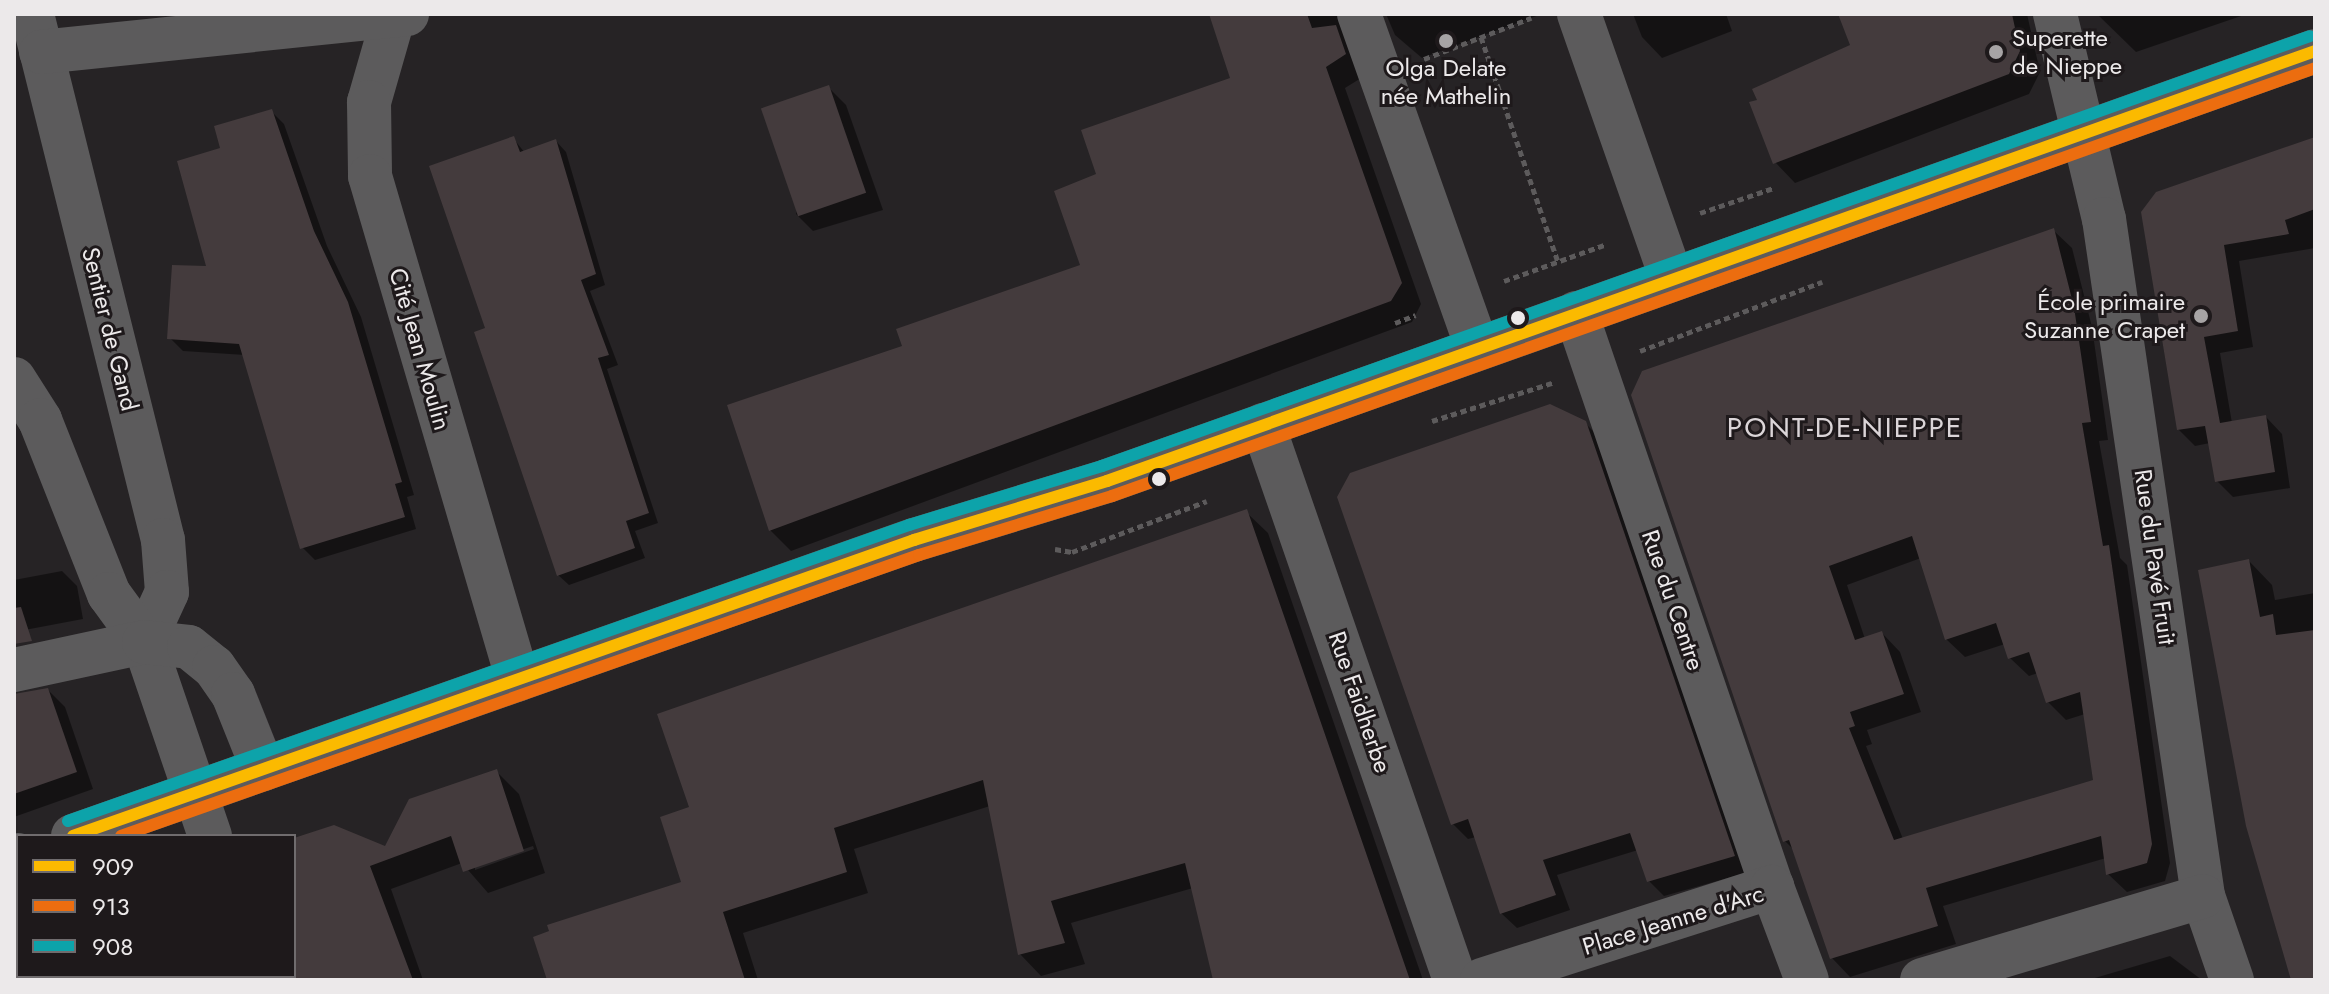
<!DOCTYPE html>
<meta charset="utf-8">
<style>
body{margin:0}
#map{position:relative;width:2329px;height:994px;overflow:hidden;background:#262325;font-family:Jost,sans-serif}
div>[style]{position:absolute}
.shadow>*{inset:0;background:#0007}
.building>*{inset:0;background:#443b3d;transform-origin:0 0}
.path>*{height:5px;margin-top:-2.5px;transform-origin:0;background:repeating-linear-gradient(90deg,#5d5b5c 0 6px,transparent 0 10px)}
.minor>*{height:44px;margin:-22px;padding:0 22px;transform-origin:22px;border-radius:22px;background:#5c5b5c}
.major>*{height:44px;margin:-22px;padding:0 22px;transform-origin:22px;border-radius:22px;background:#5d5c5d}
.bus-1>*{height:12px;margin:-6px;padding:0 6px;transform-origin:6px;border-radius:6px;background:#fbba00}
.bus-2>*{height:12px;margin:-6px;padding:0 6px;transform-origin:6px;border-radius:6px;background:#ec6d0f}
.bus-3>*{height:12px;margin:-6px;padding:0 6px;transform-origin:6px;border-radius:6px;background:#0da3aa}
.dots>*{width:22px;height:22px;translate:-50% -50%;box-sizing:border-box;border:4px solid #1e191b;border-radius:50%}
span{translate:-50% -50%;white-space:nowrap;text-align:center;line-height:1.15;-webkit-text-stroke:6px #1e191b;paint-order:stroke}
.poi-label{font-size:24px;color:#ece9ea}
.left{translate:0 -50%;text-align:left}
.right{translate:-100% -50%;text-align:right}
.street-label{font-size:24px;color:#ece9ea}
.quarter-label{font-size:28px;color:#dbd5d8;letter-spacing:2px}
.frame{position:absolute;inset:0;border:16px solid #ece9ea;pointer-events:none}
.legend{position:absolute;left:16px;top:834px;width:280px;height:144px;box-sizing:border-box;background:#1e191b;border:2px solid #706c6e;margin:0;padding:10px 14px;list-style:none;font-size:24px;color:#ece9ea}
.legend li{display:flex;align-items:center;gap:16px;height:40px}
.legend b{width:40px;border:2px solid #706c6e}
</style>
<div id="map">
<div class="shadow">
<i style="clip-path:polygon(1211px 14px,1368px 14px,1366px 75px,1345px 88px,1421px 304px,1412px 322px,791px 551px,770px 530px,905px 348px,1082px 267px,1233px 79px)"></i>
<i style="clip-path:polygon(1386px 14px,1542px 14px,1422px 58px,1395px 35px)"></i>
<i style="clip-path:polygon(1633px 14px,1726px 14px,1732px 31px,1662px 58px,1642px 37px)"></i>
<i style="clip-path:polygon(1840px 14px,2027px 14px,2040px 72px,2029px 94px,1795px 183px,1775px 162px,1853px 46px)"></i>
<i style="clip-path:polygon(2097px 14px,2247px 14px,2136px 52px)"></i>
<i style="clip-path:polygon(828px 87px,846px 105px,883px 210px,813px 231px,796px 214px)"></i>
<i style="clip-path:polygon(271px 111px,284px 124px,327px 246px,361px 317px,414px 495px,407px 497px,416px 529px,315px 560px,302px 547px,245px 355px,183px 351px,170px 338px,208px 268px,222px 149px)"></i>
<i style="clip-path:polygon(513px 138px,525px 153px,556px 141px,566px 152px,605px 285px,590px 291px,618px 365px,607px 369px,658px 523px,635px 531px,645px 558px,569px 585px,558px 575px,487px 329px)"></i>
<i style="clip-path:polygon(2315px 139px,2315px 248px,2239px 261px,2253px 347px,2220px 353px,2232px 423px,2266px 417px,2282px 434px,2290px 488px,2233px 497px,2217px 481px,2210px 443px,2195px 446px,2178px 429px,2143px 213px)"></i>
<i style="clip-path:polygon(evenodd,2053px 230px,2072px 248px,2092px 327px,2108px 440px,2099px 441px,2120px 558px,2127px 565px,2170px 863px,2165px 881px,2127px 892px,2108px 874px,2106px 858px,1943px 906px,1956px 944px,1850px 977px,1832px 958px,1795px 851px,1785px 841px,1633px 395px,2053px 230px,1921px 558px,1946px 639px,1965px 657px,2005px 644px,2010px 658px,2029px 676px,2038px 673px,2048px 702px,2066px 720px,2085px 714px,2095px 781px,1903px 839px,1866px 746px,1872px 744px,1867px 730px,1921px 712px,1900px 652px,1882px 633px,1865px 639px,1847px 585px,1921px 558px)"></i>
<i style="clip-path:polygon(1585px 423px,1601px 439px,1749px 872px,1664px 896px,1649px 881px,1638px 850px,1557px 875px,1570px 910px,1517px 928px,1501px 913px,1476px 837px,1468px 839px,1453px 824px)"></i>
<i style="clip-path:polygon(1246px 512px,1268px 533px,1423px 980px,1215px 980px,1193px 888px,1071px 923px,1085px 964px,1041px 976px,1020px 954px,990px 806px,854px 849px,868px 893px,743px 933px,758px 980px,549px 980px,683px 883px,692px 809px)"></i>
<i style="clip-path:polygon(2249px 561px,2272px 585px,2275px 600px,2315px 593px,2315px 980px,2295px 980px)"></i>
<i style="clip-path:polygon(62px 571px,77px 586px,83px 619px,14px 632px,14px 580px)"></i>
<i style="clip-path:polygon(48px 690px,65px 707px,93px 789px,14px 817px,14px 695px)"></i>
<i style="clip-path:polygon(evenodd,496px 771px,519px 794px,545px 873px,488px 893px,462px 863px,391px 889px,423px 980px,288px 980px,294px 976px,294px 840px,386px 848px,496px 771px,533px 846px,534px 849px,475px 870px,475px 866px,533px 846px)"></i>
<i style="clip-path:polygon(2170px 956px,2202px 980px,2088px 980px)"></i>
<i style="clip-path:polygon(18px 973px,214px 976px,215px 980px,14px 980px)"></i>
</div>
<div class="building">
<i style="clip-path:polygon(1209px 14px,1307px 14px,1312px 28px,1336px 25px,1346px 54px,1326px 67px,1402px 283px,1391px 301px,769px 531px,727px 405px,902px 346px,896px 329px,1080px 265px,1054px 191px,1096px 174px,1081px 130px,1230px 78px)"></i>
<i style="clip-path:polygon(1838px 14px,2012px 14px,2020px 51px,2009px 74px,1773px 164px,1749px 102px,1757px 100px,1752px 89px,1850px 45px)"></i>
<i style="left:829px;top:85px;width:114px;height:72px;rotate:71deg"></i>
<i style="clip-path:polygon(272px 109px,314px 231px,348px 302px,402px 482px,395px 484px,405px 517px,300px 549px,239px 344px,167px 339px,172px 265px,206px 266px,177px 161px,220px 148px,214px 126px)"></i>
<i style="clip-path:polygon(514px 136px,520px 152px,556px 139px,596px 274px,581px 280px,609px 355px,598px 358px,649px 513px,626px 521px,635px 548px,557px 576px,474px 332px,485px 328px,429px 166px)"></i>
<i style="clip-path:polygon(2315px 137px,2315px 209px,2285px 220px,2289px 234px,2224px 245px,2238px 331px,2204px 337px,2220px 423px,2266px 415px,2275px 472px,2215px 482px,2205px 426px,2177px 430px,2141px 212px,2156px 192px)"></i>
<i style="clip-path:polygon(evenodd,2054px 228px,2074px 307px,2091px 422px,2082px 423px,2103px 546px,2109px 545px,2152px 844px,2147px 863px,2106px 875px,2101px 836px,1926px 888px,1938px 926px,1830px 959px,1789px 840px,1783px 842px,1631px 395px,1642px 371px,2054px 228px,1912px 536px,1945px 640px,1996px 623px,2008px 659px,2029px 652px,2046px 703px,2080px 692px,2093px 780px,1894px 840px,1849px 728px,1855px 726px,1850px 712px,1904px 694px,1882px 631px,1855px 640px,1829px 566px,1912px 536px)"></i>
<i style="clip-path:polygon(1550px 404px,1586px 421px,1735px 856px,1647px 882px,1630px 833px,1543px 860px,1556px 895px,1500px 914px,1468px 819px,1451px 825px,1337px 497px,1350px 473px)"></i>
<i style="clip-path:polygon(1247px 509px,1410px 980px,1213px 980px,1185px 863px,1051px 901px,1065px 943px,1018px 955px,983px 780px,834px 828px,847px 872px,723px 912px,745px 980px,547px 980px,533px 937px,549px 931px,547px 925px,681px 882px,660px 817px,689px 807px,657px 714px)"></i>
<i style="clip-path:polygon(2249px 559px,2260px 617px,2273px 614px,2276px 635px,2315px 630px,2315px 980px,2291px 980px,2246px 826px,2198px 570px)"></i>
<i style="clip-path:polygon(21px 607px,32px 641px,14px 644px,14px 608px)"></i>
<i style="clip-path:polygon(48px 688px,77px 772px,14px 794px,14px 694px)"></i>
<i style="clip-path:polygon(497px 769px,524px 851px,463px 872px,451px 836px,370px 866px,413px 980px,294px 980px,294px 838px,334px 825px,385px 846px,409px 799px)"></i>
</div>
<div class="path">
<i style="left:1481px;top:37px;width:238px;rotate:71.1deg"></i>
<i style="left:1424px;top:59px;width:115px;rotate:-21deg"></i>
<i style="left:1700px;top:213px;width:78px;rotate:-18.7deg"></i>
<i style="left:1504px;top:281px;width:109px;rotate:-19.8deg"></i>
<i style="left:1395px;top:323px;width:22px;rotate:-21deg"></i>
<i style="left:1640px;top:351px;width:195px;rotate:-20.8deg"></i>
<i style="left:1432px;top:421px;width:126px;rotate:-17.6deg"></i>
<i style="left:1055px;top:549px;width:17px;rotate:10deg"></i>
<i style="left:1072px;top:552px;width:144px;rotate:-20.7deg"></i>
</div>
<div class="minor">
<i style="left:32px;top:14px;width:542px;rotate:76.02deg"></i>
<i style="left:163px;top:540px;width:52px;rotate:85.6deg"></i>
<i style="left:167px;top:592px;width:55px;rotate:114.7deg"></i>
<i style="left:1359px;top:14px;width:354px;rotate:70.5deg"></i>
<i style="left:1579px;top:14px;width:281px;rotate:70.7deg"></i>
<i style="left:2055px;top:14px;width:211px;rotate:76.6deg"></i>
<i style="left:2104px;top:219px;width:684px;rotate:81.68deg"></i>
<i style="left:2203px;top:896px;width:89px;rotate:71deg"></i>
<i style="left:394px;top:15px;width:91px;rotate:106deg"></i>
<i style="left:369px;top:102px;width:74px;rotate:89.2deg"></i>
<i style="left:370px;top:176px;width:525px;rotate:73.64deg"></i>
<i style="left:41px;top:52px;width:368px;rotate:-5.9deg"></i>
<i style="left:1576px;top:313px;width:607px;rotate:71.15deg"></i>
<i style="left:14px;top:379px;width:49px;rotate:57.6deg"></i>
<i style="left:40px;top:420px;width:187px;rotate:68.4deg"></i>
<i style="left:109px;top:594px;width:59px;rotate:53.9deg"></i>
<i style="left:144px;top:642px;width:205px;rotate:71.2deg"></i>
<i style="left:1263px;top:425px;width:587px;rotate:70.92deg"></i>
<i style="left:14px;top:670px;width:133px;rotate:-12.2deg"></i>
<i style="left:144px;top:642px;width:45px;rotate:6.3deg"></i>
<i style="left:189px;top:647px;width:32px;rotate:39deg"></i>
<i style="left:214px;top:667px;width:33px;rotate:55deg"></i>
<i style="left:233px;top:694px;width:81px;rotate:68.2deg"></i>
<i style="left:245px;top:976px;width:4px;rotate:90deg"></i>
<i style="left:1482px;top:980px;width:305px;rotate:-17.8deg"></i>
<i style="left:1772px;top:887px;width:99px;rotate:69.4deg"></i>
<i style="left:1922px;top:980px;width:293px;rotate:-16.6deg"></i>
</div>
<div class="major">
<i style="left:73px;top:836px;width:892px;rotate:-19.39deg"></i>
<i style="left:914px;top:540px;width:202px;rotate:-17deg"></i>
<i style="left:1107px;top:481px;width:1282px;rotate:-19.59deg"></i>
<i style="left:14px;top:856px;width:4px;rotate:-14deg"></i>
</div>
<div class="bus-1">
<i style="left:73px;top:836px;width:892px;rotate:-19.39deg"></i>
<i style="left:914px;top:540px;width:202px;rotate:-17deg"></i>
<i style="left:1107px;top:481px;width:1282px;rotate:-19.59deg"></i>
</div>
<div class="bus-2">
<i style="left:121px;top:836px;width:846px;rotate:-19.4deg"></i>
<i style="left:919px;top:555px;width:202px;rotate:-17deg"></i>
<i style="left:1112px;top:496px;width:1277px;rotate:-19.58deg"></i>
</div>
<div class="bus-3">
<i style="left:68px;top:821px;width:892px;rotate:-19.39deg"></i>
<i style="left:909px;top:525px;width:202px;rotate:-17deg"></i>
<i style="left:1102px;top:466px;width:1282px;rotate:-19.59deg"></i>
</div>
<div class="dots">
<i style="left:1446px;top:41px;background:#a7a4a5"></i>
<i style="left:1996px;top:52px;background:#a7a4a5"></i>
<i style="left:2201px;top:316px;background:#a7a4a5"></i>
<i style="left:1518px;top:318px;background:#ece9ea"></i>
<i style="left:1159px;top:479px;background:#ece9ea"></i>
</div>
<div class="poi-label">
<span class="left" style="left:2012px;top:52px">Superette<br>de Nieppe</span>
<span style="left:1446px;top:82px">Olga Delate<br>née Mathelin</span>
<span class="right" style="left:2185px;top:316px">École primaire<br>Suzanne Crapet</span>
</div>
<div class="street-label">
<span style="left:110px;top:329px;rotate:76deg">Sentier de Gand</span>
<span style="left:420px;top:349px;rotate:74deg">Cité Jean Moulin</span>
<span style="left:2155px;top:557px;rotate:82deg">Rue du Pavé Fruit</span>
<span style="left:1673px;top:600px;rotate:71deg">Rue du Centre</span>
<span style="left:1360px;top:702px;rotate:71deg">Rue Faidherbe</span>
<span style="left:1673px;top:920px;rotate:-17deg">Place Jeanne d'Arc</span>
</div>
<div class="quarter-label">
<span style="left:1845px;top:428px">PONT-DE-NIEPPE</span>
</div>
<div class="frame"></div>
<ul class="legend">
<li><b style="height:10px;background:#fbba00"></b>909</li>
<li><b style="height:10px;background:#ec6d0f"></b>913</li>
<li><b style="height:10px;background:#0da3aa"></b>908</li>
</ul>
</div>
